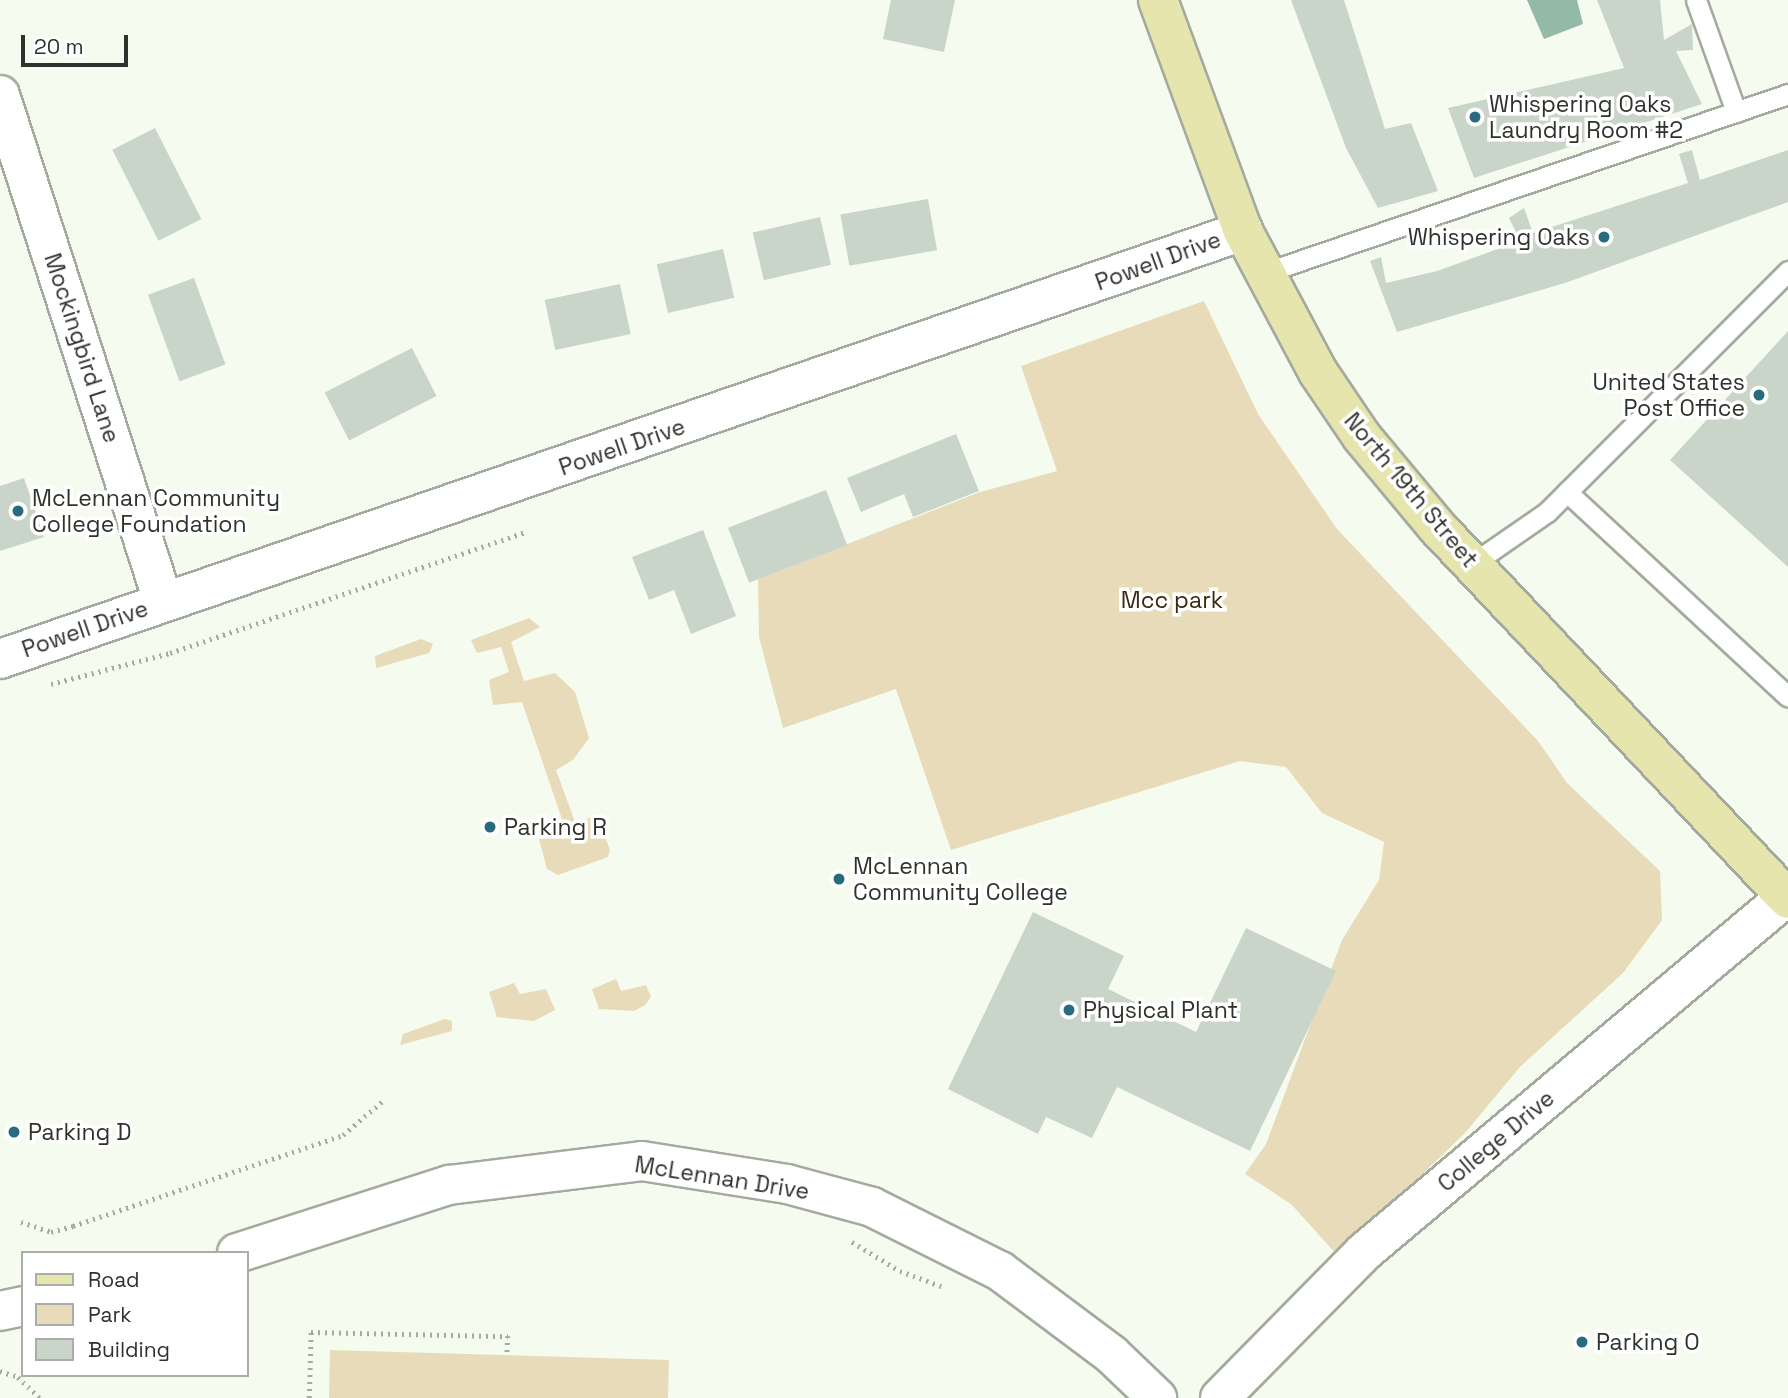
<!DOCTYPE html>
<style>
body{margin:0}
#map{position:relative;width:1788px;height:1398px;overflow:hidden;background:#f5fbee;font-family:"Space Grotesk",sans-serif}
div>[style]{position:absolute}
.green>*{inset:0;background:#e8dbb9}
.water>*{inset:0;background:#93baa7}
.building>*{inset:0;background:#cad5ca;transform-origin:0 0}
.path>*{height:4.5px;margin-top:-2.25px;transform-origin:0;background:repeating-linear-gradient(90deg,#a6aba1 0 2px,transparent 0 7px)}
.roads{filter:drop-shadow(2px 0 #a4aa9d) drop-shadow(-2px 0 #a4aa9d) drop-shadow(0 2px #a4aa9d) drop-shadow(0 -2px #a4aa9d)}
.service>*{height:19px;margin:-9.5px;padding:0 9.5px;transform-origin:9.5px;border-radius:9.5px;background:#fff}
.minor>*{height:38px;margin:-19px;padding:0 19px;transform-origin:19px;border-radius:19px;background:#fff}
.tertiary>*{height:38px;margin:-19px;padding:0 19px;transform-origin:19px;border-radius:19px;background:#fff}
.primary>*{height:38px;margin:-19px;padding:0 19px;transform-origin:19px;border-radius:19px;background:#e6e5ad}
.dots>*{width:19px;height:19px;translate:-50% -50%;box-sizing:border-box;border:4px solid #fff;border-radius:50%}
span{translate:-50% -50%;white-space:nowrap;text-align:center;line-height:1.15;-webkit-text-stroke:7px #fff;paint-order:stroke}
.poi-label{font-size:23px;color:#2f312c}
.left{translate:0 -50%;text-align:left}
.right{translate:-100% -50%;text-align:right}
.street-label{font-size:23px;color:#2f312c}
.park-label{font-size:23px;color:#352a0c}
.legend{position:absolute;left:21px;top:1251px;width:228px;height:126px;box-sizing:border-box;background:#fff;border:2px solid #acadab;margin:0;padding:9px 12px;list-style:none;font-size:21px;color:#2f312c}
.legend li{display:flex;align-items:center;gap:14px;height:35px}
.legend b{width:35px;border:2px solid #acadab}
.scale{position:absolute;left:21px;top:35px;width:107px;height:32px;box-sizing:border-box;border:4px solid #2f312c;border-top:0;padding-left:9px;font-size:21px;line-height:24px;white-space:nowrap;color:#2f312c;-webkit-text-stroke:5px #fff;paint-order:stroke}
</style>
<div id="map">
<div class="green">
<i style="clip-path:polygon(1204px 301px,1258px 414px,1337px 529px,1538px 741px,1567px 783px,1660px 871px,1662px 920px,1623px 973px,1520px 1067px,1465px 1133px,1338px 1256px,1291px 1204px,1245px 1174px,1266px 1144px,1342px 940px,1379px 880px,1384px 842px,1322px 813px,1286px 767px,1240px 761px,951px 850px,896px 689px,783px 728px,759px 637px,758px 579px,980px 492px,1057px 471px,1021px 366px)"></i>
<i style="clip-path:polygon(529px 618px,540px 627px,511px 642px,524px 681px,555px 673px,575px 692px,589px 738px,573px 760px,556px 770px,575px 822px,597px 816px,610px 850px,608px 857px,558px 875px,547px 869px,539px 839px,564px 825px,522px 702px,493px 705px,489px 680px,509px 672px,501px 647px,477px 653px,471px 640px)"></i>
<i style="clip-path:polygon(421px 639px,433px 644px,429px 653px,376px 668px,375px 656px)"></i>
<i style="clip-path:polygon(616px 979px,621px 991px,646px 985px,651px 997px,645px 1005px,634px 1011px,599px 1009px,592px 989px)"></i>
<i style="clip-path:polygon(514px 983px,520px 994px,546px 989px,555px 1010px,534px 1021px,497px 1017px,489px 992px)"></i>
<i style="clip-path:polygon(445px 1019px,452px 1021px,452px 1031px,400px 1045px,403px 1034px)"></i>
<i style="clip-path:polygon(330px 1350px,669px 1360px,668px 1398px,329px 1398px)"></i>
</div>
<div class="water">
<i style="clip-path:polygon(1527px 0,1577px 0,1583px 24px,1544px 39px)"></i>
</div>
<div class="building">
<i style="clip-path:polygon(891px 0,955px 0,944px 52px,883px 39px)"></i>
<i style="clip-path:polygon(1291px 0,1344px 0,1385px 129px,1411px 123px,1438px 191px,1378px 208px,1346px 148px)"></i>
<i style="clip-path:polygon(1597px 0,1660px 0,1664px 40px,1692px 24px,1693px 50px,1676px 51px,1702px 104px,1474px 178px,1448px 108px,1624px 68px)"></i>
<i style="left:155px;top:128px;width:102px;height:48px;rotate:63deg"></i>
<i style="clip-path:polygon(1692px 150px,1700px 180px,1788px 150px,1788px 202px,1565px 283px,1397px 332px,1370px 261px,1381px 257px,1386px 283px,1437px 271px,1520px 241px,1509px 218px,1524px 208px,1533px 233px,1688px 183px,1679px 154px)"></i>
<i style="left:928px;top:199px;width:52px;height:89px;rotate:80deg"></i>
<i style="left:820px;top:217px;width:49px;height:69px;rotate:77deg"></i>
<i style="left:723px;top:249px;width:50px;height:68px;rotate:77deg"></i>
<i style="left:194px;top:278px;width:92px;height:49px;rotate:70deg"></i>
<i style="left:620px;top:284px;width:51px;height:77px;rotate:78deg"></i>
<i style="clip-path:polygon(1788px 331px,1788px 567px,1670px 460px)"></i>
<i style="left:412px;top:348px;width:54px;height:98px;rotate:63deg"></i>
<i style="clip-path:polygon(956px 434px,979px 491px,913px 517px,904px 494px,861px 512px,847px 478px)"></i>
<i style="clip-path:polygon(24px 478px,44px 537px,0 551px,0 486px)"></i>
<i style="left:826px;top:490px;width:59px;height:105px;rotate:69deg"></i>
<i style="clip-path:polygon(703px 530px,736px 616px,691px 634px,674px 590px,649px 600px,632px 557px)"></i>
<i style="clip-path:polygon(1033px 912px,1124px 956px,1108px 989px,1196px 1032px,1246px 928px,1336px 971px,1250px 1151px,1117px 1087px,1092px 1138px,1046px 1117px,1038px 1134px,948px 1089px)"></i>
</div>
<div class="path">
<i style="left:51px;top:684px;width:123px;rotate:-14.6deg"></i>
<i style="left:170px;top:653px;width:376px;rotate:-18.8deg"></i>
<i style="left:21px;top:1222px;width:32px;rotate:18deg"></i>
<i style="left:51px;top:1232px;width:23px;rotate:-15deg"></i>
<i style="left:73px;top:1226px;width:285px;rotate:-18.6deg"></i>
<i style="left:343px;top:1135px;width:55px;rotate:-40.6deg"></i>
<i style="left:852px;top:1242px;width:56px;rotate:31.1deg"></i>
<i style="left:900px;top:1271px;width:44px;rotate:20.1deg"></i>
<i style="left:0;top:1371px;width:19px;rotate:18deg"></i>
<i style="left:18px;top:1377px;width:30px;rotate:44deg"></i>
<i style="left:309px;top:1398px;width:66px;rotate:-88.3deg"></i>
<i style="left:311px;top:1332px;width:197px;rotate:1.2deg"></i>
<i style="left:508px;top:1336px;width:19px;rotate:93deg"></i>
</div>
<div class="roads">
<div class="service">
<i style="left:1696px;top:0;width:119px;rotate:70.3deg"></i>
<i style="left:1264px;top:273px;width:554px;rotate:-18.86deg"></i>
<i style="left:1567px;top:492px;width:301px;rotate:42.8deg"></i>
<i style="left:1472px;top:564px;width:91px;rotate:-34.7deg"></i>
<i style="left:1547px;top:512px;width:341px;rotate:-45deg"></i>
</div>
<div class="minor">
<i style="left:0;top:95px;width:532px;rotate:72.14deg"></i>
<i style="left:0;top:659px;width:1315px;rotate:-19deg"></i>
<i style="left:237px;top:1253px;width:223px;rotate:-17.8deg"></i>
<i style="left:449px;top:1185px;width:194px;rotate:-7.1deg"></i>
<i style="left:642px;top:1161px;width:147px;rotate:9deg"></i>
<i style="left:787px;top:1184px;width:88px;rotate:15.1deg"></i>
<i style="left:872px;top:1207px;width:143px;rotate:26.6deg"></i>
<i style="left:1000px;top:1271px;width:139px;rotate:36.8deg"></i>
<i style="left:1111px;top:1354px;width:64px;rotate:43.7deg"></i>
<i style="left:0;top:1311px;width:24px;rotate:-12deg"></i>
</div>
<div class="tertiary">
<i style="left:1220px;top:1398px;width:205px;rotate:-45.4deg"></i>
<i style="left:1364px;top:1252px;width:551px;rotate:-40.07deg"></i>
</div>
<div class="primary">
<i style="left:1158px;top:0;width:246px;rotate:69.8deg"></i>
<i style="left:1243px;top:231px;width:160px;rotate:62deg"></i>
<i style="left:1318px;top:372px;width:78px;rotate:55.9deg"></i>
<i style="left:1362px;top:437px;width:117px;rotate:50.2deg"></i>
<i style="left:1437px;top:527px;width:511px;rotate:46.66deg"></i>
</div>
</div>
<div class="dots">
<i style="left:1475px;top:117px;background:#296b7e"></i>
<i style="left:1604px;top:237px;background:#296b7e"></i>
<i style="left:1759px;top:395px;background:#296b7e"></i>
<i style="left:18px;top:511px;background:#296b7e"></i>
<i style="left:490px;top:827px;background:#296b7e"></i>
<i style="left:839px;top:879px;background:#296b7e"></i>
<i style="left:1069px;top:1010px;background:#296b7e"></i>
<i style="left:14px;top:1132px;background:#296b7e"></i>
<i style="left:1582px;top:1342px;background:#296b7e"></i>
</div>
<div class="poi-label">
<span class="left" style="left:1489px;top:117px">Whispering Oaks<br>Laundry Room #2</span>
<span class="right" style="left:1590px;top:237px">Whispering Oaks</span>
<span class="right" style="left:1745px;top:395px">United States<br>Post Office</span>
<span class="left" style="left:32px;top:511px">McLennan Community<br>College Foundation</span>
<span class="left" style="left:504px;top:827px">Parking R</span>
<span class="left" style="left:853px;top:879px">McLennan<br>Community College</span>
<span class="left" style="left:1083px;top:1010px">Physical Plant</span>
<span class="left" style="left:28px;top:1132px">Parking D</span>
<span class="left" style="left:1596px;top:1342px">Parking O</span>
</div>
<div class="street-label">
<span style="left:1158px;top:261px;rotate:-20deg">Powell Drive</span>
<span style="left:82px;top:348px;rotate:72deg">Mockingbird Lane</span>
<span style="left:622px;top:447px;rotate:-19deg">Powell Drive</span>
<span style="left:1411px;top:490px;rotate:50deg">North 19th Street</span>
<span style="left:85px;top:629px;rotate:-19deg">Powell Drive</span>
<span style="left:1496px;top:1141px;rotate:-40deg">College Drive</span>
<span style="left:722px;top:1178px;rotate:9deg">McLennan Drive</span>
</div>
<div class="park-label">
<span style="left:1172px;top:600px">Mcc park</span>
</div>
<ul class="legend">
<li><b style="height:9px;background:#e6e5ad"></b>Road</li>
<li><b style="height:19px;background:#e8dbb9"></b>Park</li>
<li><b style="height:19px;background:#cad5ca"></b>Building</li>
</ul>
<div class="scale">20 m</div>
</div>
